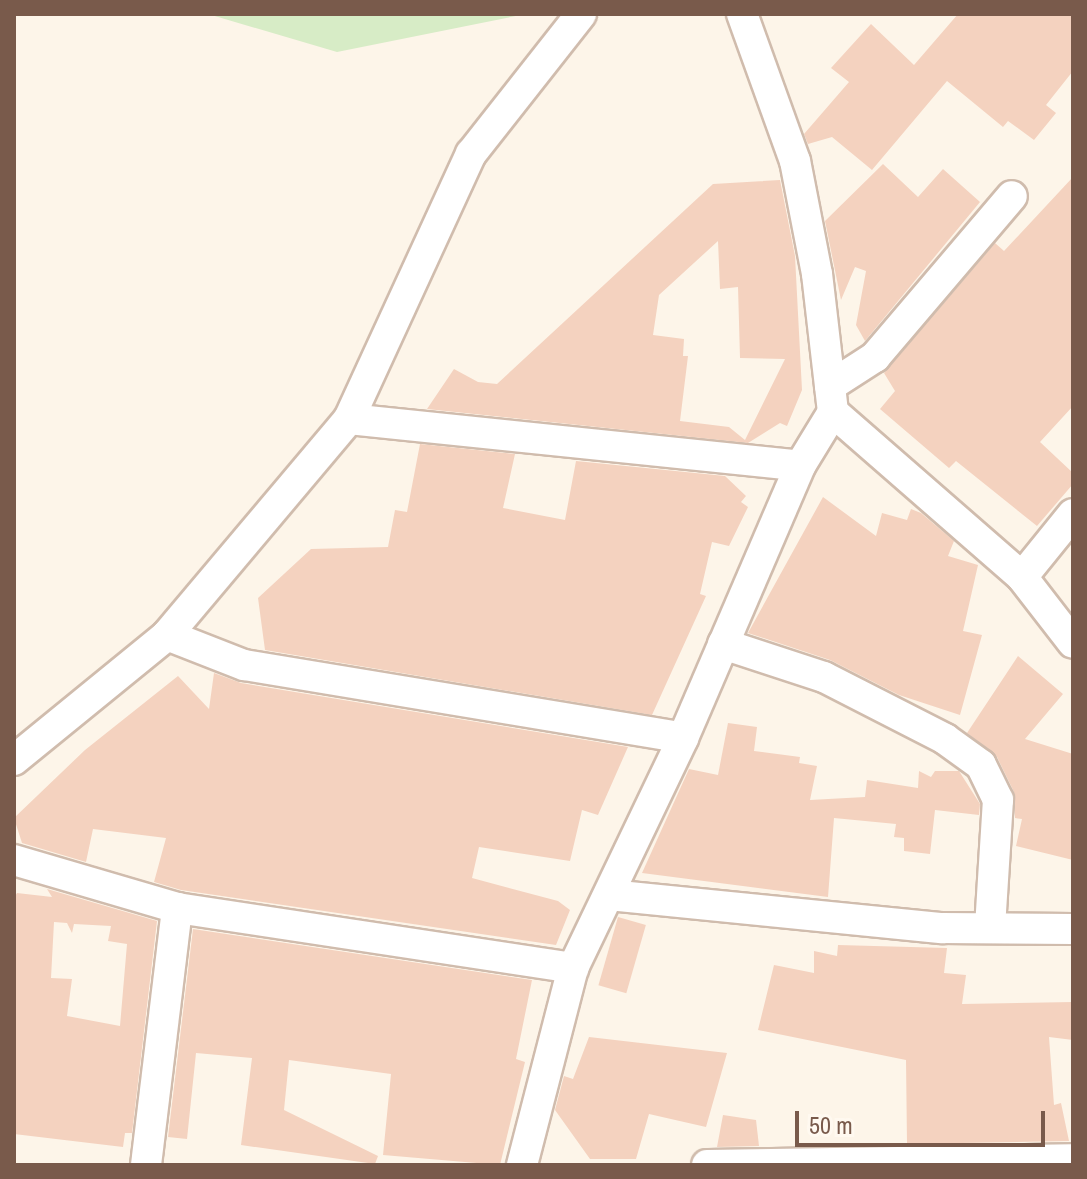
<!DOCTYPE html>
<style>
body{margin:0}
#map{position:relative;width:1087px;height:1179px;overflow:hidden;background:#fdf5e9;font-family:"Archivo Narrow",sans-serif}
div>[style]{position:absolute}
.green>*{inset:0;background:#d7ecc6}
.building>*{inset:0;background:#f4d2bf;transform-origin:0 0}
.roads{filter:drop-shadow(2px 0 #d0bcad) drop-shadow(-2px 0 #d0bcad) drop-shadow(0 2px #d0bcad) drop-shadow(0 -2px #d0bcad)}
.minor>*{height:30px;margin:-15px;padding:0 15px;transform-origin:15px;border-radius:15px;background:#fff}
span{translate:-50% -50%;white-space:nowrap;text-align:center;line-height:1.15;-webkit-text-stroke:6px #fff9f0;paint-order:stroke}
.frame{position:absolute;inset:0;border:16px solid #795a4b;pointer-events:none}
.scale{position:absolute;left:795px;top:1111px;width:250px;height:36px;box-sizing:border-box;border:4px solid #795a4b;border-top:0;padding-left:10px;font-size:24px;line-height:28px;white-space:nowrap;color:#795a4b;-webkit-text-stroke:6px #fff9f0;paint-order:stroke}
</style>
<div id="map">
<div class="green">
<i style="clip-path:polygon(208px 14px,526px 14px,337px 52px)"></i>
</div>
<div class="building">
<i style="clip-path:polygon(958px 14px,1073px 14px,1073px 71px,1046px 105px,1056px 113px,1034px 140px,1008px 121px,1003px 127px,947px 81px,872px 170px,832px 137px,808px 144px,804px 134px,849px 82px,831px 68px,871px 24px,914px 65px)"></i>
<i style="clip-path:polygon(883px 164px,918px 197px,943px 169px,980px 202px,865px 341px,856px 325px,866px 271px,855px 267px,841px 300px,825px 221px)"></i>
<i style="clip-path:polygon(1073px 177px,1073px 406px,1040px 442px,1073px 473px,1073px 484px,1037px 526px,956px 461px,949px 468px,880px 409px,895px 391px,884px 373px,995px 243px,1004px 251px)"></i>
<i style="clip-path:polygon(evenodd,780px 180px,795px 256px,802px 390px,787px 426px,780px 423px,748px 443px,427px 409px,454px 369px,478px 382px,497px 384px,713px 184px,780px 180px,718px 241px,720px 289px,738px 287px,740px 358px,785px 359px,745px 440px,729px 427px,680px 421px,688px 356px,683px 356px,684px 339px,653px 335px,659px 295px,718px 241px)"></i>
<i style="clip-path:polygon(420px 444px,515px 454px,503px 508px,565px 520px,576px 461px,725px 476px,746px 496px,741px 502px,748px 507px,729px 546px,712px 542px,700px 594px,706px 596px,652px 715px,265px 650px,258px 598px,311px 549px,388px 547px,395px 510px,407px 512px)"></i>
<i style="clip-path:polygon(823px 497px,876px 536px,882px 513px,907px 520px,911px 509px,921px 513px,954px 541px,948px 556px,978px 565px,963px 631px,982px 635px,960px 715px,899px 695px,830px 660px,748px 633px)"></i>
<i style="clip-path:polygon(1018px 656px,1063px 694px,1025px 739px,1073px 754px,1073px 860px,1016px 846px,1022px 819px,1015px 818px,1014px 792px,997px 757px,967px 733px)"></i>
<i style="clip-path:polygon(214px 673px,241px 683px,628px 747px,598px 815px,582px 810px,570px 861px,479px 847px,472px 878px,558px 901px,570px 910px,556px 945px,181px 890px,154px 882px,166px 838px,93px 829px,86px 862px,22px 843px,14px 818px,85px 750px,178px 676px,209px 709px)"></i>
<i style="clip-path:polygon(728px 723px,757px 727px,754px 751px,800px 757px,799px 763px,817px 766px,810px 800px,865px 797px,867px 780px,918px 788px,919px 771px,931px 777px,935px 771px,959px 771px,980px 804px,979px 815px,935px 810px,930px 854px,904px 851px,904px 838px,894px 837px,896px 824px,834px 818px,828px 897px,642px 873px,689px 769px,718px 775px)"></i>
<i style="clip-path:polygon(evenodd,47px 889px,157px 921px,132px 1133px,125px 1133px,123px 1147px,14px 1134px,14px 898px,17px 893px,52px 897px,47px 889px,54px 922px,67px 923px,72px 933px,74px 924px,111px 926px,108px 941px,127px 944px,120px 1026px,67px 1016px,72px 979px,51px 978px,54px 922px)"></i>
<i style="left:618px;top:917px;width:29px;height:71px;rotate:16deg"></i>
<i style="clip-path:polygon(193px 929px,532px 980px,516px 1059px,525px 1062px,500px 1165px,383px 1155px,391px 1074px,289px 1060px,284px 1110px,378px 1156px,375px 1164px,241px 1145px,252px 1058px,196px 1053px,187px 1139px,168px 1137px)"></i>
<i style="clip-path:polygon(838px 945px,947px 948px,944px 973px,966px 975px,962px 1004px,1073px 1002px,1073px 1040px,1049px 1037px,1054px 1105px,1061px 1103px,1069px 1141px,907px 1144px,906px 1060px,758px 1030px,774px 965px,814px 973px,814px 951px,837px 956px)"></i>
<i style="clip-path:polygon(589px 1037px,727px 1053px,706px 1127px,649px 1114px,636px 1159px,590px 1159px,555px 1110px,564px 1076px,573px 1079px)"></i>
<i style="clip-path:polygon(723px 1115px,756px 1120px,759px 1146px,717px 1147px)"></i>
</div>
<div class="roads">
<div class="minor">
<i style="left:830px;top:386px;width:54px;rotate:-32.8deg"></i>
<i style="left:875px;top:357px;width:211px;rotate:-49.6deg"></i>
<i style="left:833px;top:412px;width:251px;rotate:41.1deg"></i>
<i style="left:1022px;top:577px;width:83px;rotate:52.3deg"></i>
<i style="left:349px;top:419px;width:453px;rotate:5.9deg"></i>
<i style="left:1022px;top:577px;width:81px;rotate:-51deg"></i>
<i style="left:167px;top:635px;width:83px;rotate:21.3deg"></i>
<i style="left:244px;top:665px;width:445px;rotate:9.4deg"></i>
<i style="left:723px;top:644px;width:106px;rotate:18.1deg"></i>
<i style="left:824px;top:677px;width:136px;rotate:27.1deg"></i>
<i style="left:945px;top:739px;width:44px;rotate:35.8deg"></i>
<i style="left:981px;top:765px;width:39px;rotate:64deg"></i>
<i style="left:998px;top:800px;width:128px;rotate:93.6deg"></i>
<i style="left:14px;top:760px;width:198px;rotate:-39.2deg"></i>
<i style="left:167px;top:635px;width:282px;rotate:-49.9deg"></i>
<i style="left:349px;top:419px;width:292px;rotate:-65.3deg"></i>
<i style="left:471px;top:154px;width:178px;rotate:-51.8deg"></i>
<i style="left:14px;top:860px;width:170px;rotate:16.4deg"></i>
<i style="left:177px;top:908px;width:401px;rotate:8.6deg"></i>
<i style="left:609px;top:895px;width:335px;rotate:5.7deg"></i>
<i style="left:942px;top:928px;width:131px;rotate:0.4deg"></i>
<i style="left:146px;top:1165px;width:259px;rotate:-83.1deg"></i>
<i style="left:522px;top:1165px;width:203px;rotate:-75.5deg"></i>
<i style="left:573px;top:968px;width:255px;rotate:-64.4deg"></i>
<i style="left:683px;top:738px;width:296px;rotate:-66.7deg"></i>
<i style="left:800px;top:466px;width:63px;rotate:-58.6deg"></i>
<i style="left:833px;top:412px;width:139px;rotate:-96.6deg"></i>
<i style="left:817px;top:274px;width:115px;rotate:-101deg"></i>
<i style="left:795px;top:161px;width:156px;rotate:-109.8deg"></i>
<i style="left:707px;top:1165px;width:366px;rotate:-0.9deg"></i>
</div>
</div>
<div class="frame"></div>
<div class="scale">50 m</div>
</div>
